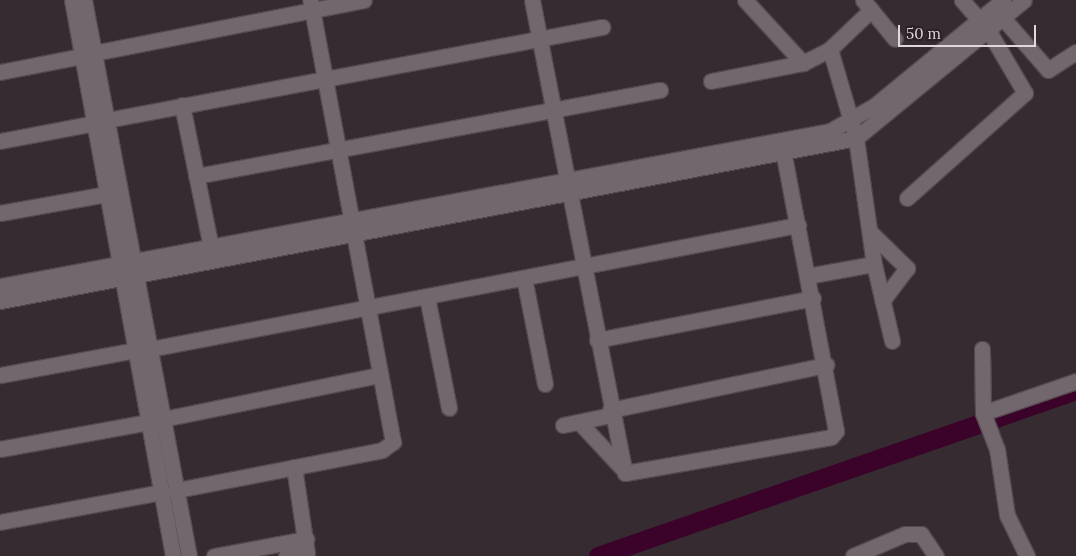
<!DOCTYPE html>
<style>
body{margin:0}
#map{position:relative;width:1076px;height:556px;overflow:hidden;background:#352b30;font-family:Lora,serif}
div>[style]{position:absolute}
.canal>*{height:19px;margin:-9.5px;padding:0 9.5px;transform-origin:9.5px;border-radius:9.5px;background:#3c032a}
.roads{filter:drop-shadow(1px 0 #534a4f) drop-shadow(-1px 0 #534a4f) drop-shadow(0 1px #534a4f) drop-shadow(0 -1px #534a4f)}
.minor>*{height:15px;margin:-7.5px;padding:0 7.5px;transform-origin:7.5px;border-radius:7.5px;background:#73676e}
span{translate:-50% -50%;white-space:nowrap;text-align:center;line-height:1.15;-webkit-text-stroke:5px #2b2126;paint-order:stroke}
.scale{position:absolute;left:898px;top:25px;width:138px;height:22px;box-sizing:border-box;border:2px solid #dfd8dc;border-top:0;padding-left:6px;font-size:15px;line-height:18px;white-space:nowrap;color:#dfd8dc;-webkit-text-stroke:4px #2b2126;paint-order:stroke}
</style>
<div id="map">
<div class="canal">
<i style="left:598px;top:556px;width:506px;rotate:-19.15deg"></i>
</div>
<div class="roads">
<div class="minor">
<i style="left:72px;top:0;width:565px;rotate:79.7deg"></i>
<i style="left:84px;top:0;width:566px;rotate:79.31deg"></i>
<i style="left:532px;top:0;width:482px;rotate:78.9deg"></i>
<i style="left:625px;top:473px;width:209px;rotate:-9.9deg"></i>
<i style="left:831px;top:437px;width:8px;rotate:-50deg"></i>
<i style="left:836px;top:431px;width:291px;rotate:-100.7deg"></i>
<i style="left:745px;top:0;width:86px;rotate:47.4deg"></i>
<i style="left:863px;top:0;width:50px;rotate:50.6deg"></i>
<i style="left:996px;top:10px;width:79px;rotate:49.1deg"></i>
<i style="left:1048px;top:70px;width:33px;rotate:-33deg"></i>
<i style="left:830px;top:49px;width:93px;rotate:73.7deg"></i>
<i style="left:856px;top:138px;width:127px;rotate:81.9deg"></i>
<i style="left:874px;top:264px;width:79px;rotate:76.8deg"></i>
<i style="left:94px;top:53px;width:275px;rotate:-11.1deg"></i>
<i style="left:0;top:72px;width:84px;rotate:-11deg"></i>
<i style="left:711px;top:81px;width:94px;rotate:-11.1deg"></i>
<i style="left:803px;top:63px;width:30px;rotate:-27deg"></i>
<i style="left:830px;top:49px;width:57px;rotate:-43.6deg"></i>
<i style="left:182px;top:105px;width:146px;rotate:78.5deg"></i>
<i style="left:107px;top:120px;width:504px;rotate:-10.64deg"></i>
<i style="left:0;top:141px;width:96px;rotate:-10.8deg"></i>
<i style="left:196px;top:176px;width:472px;rotate:-10.5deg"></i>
<i style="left:907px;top:198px;width:158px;rotate:-41.7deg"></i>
<i style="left:1025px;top:93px;width:73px;rotate:-120.4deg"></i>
<i style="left:988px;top:30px;width:40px;rotate:-131deg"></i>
<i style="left:0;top:213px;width:109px;rotate:-10.1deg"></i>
<i style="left:870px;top:232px;width:52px;rotate:44.2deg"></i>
<i style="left:907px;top:268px;width:41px;rotate:127.1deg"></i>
<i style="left:807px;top:276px;width:68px;rotate:-10.2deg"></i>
<i style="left:524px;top:278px;width:108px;rotate:78.8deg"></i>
<i style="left:0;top:286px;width:844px;rotate:-10.58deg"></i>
<i style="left:830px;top:131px;width:51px;rotate:-29.6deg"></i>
<i style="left:874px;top:106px;width:167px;rotate:-39.4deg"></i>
<i style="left:427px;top:297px;width:113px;rotate:78.8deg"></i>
<i style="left:0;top:301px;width:871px;rotate:-10.78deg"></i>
<i style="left:856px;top:138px;width:217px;rotate:-39.4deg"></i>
<i style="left:597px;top:340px;width:220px;rotate:-11deg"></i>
<i style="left:150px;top:349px;width:660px;rotate:-10.83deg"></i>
<i style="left:982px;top:349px;width:64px;rotate:89.1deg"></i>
<i style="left:983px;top:413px;width:39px;rotate:69deg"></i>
<i style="left:997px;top:449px;width:67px;rotate:81.4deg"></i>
<i style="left:1007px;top:515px;width:46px;rotate:64deg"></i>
<i style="left:0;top:375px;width:138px;rotate:-10.4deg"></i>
<i style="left:610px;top:410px;width:221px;rotate:-11.8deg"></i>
<i style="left:983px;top:413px;width:98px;rotate:-19deg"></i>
<i style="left:163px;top:419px;width:221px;rotate:-11.5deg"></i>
<i style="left:579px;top:422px;width:62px;rotate:47deg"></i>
<i style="left:563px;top:425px;width:49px;rotate:-11.8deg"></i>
<i style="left:0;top:449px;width:151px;rotate:-10.3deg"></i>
<i style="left:177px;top:490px;width:209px;rotate:-11deg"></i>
<i style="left:382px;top:450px;width:14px;rotate:-36deg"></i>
<i style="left:393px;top:442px;width:450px;rotate:-100.6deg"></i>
<i style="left:0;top:522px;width:165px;rotate:-10.5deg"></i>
<i style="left:214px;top:556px;width:94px;rotate:-10.5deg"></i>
<i style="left:286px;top:556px;width:21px;rotate:-8deg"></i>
<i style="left:307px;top:553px;width:87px;rotate:-98.6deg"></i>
<i style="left:853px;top:556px;width:56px;rotate:-22.9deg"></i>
<i style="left:905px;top:534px;width:16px"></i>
<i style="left:921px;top:534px;width:27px;rotate:56deg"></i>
</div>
</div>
<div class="scale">50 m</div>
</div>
